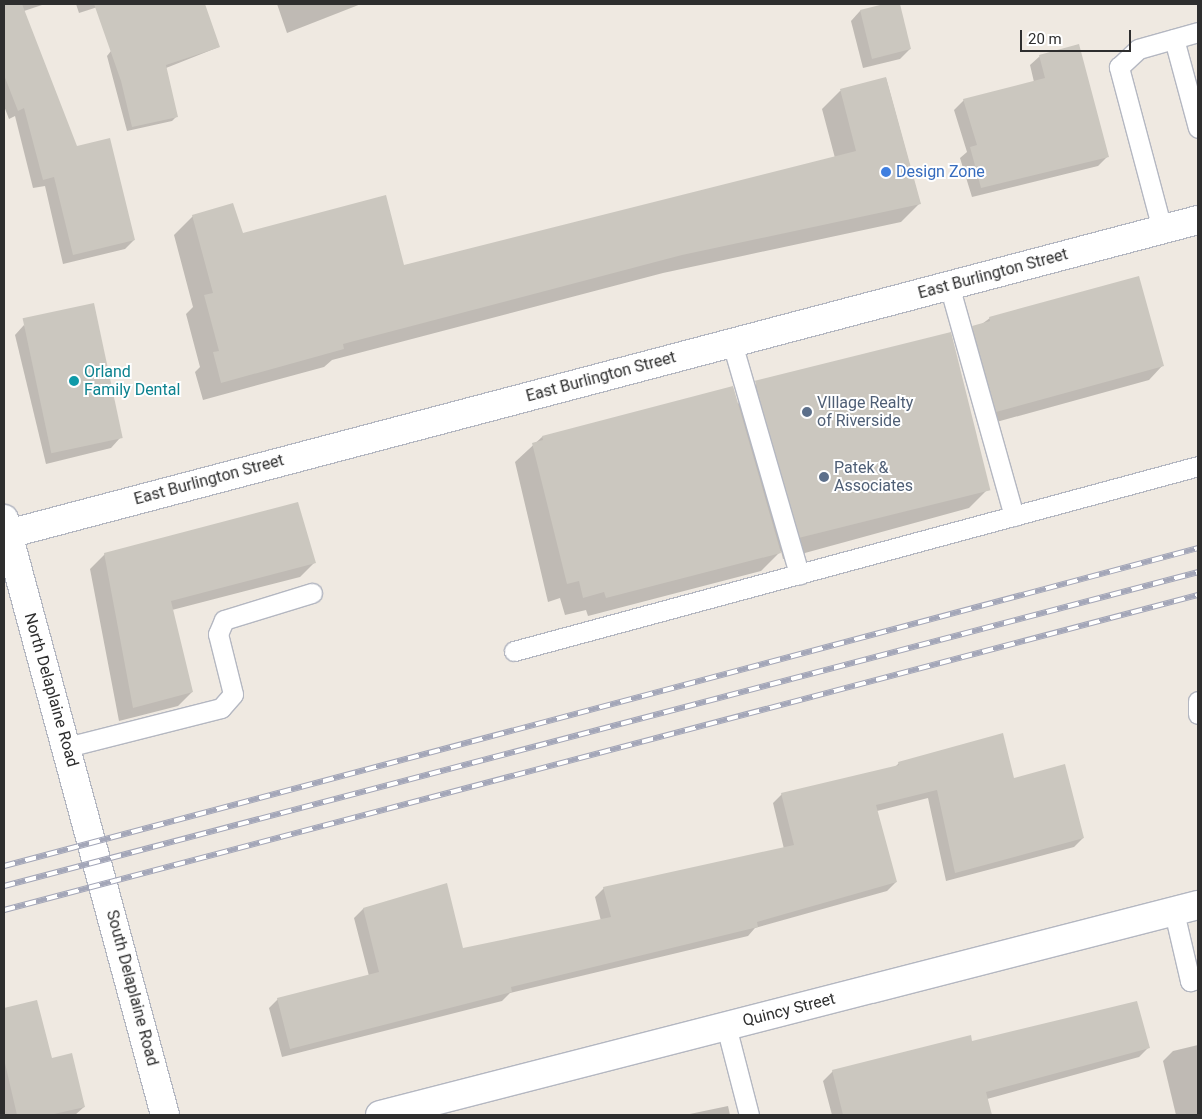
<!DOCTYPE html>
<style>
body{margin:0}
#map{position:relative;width:1202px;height:1119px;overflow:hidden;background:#efe9e1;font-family:Roboto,sans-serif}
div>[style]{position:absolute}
.shadow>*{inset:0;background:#0003}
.building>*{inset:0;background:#cbc7bf;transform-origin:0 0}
.roads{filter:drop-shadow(1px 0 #b4b7c1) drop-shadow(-1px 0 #b4b7c1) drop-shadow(0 1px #b4b7c1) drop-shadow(0 -1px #b4b7c1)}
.service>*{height:19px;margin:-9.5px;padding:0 9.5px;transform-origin:9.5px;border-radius:9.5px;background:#fff}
.minor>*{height:28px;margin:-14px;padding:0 14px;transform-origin:14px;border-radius:14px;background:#fff}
.rail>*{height:5.5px;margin-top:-2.75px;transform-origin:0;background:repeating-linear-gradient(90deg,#fff 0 11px,#a3a6b8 0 22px);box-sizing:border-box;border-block:1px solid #a3a6b8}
.dots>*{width:14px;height:14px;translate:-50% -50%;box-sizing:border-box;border:2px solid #fff;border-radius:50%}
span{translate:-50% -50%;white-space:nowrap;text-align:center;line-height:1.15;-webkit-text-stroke:4px #fff;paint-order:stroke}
.shop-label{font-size:16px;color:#366cbe}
.left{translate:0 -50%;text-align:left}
.street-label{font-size:16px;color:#2e2e2e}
.culture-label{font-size:16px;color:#0d838f}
.service-label{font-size:16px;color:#4e5e75}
.frame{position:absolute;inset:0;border:5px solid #2e2e2e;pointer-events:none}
.scale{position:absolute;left:1020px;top:30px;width:111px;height:22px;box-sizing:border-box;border:2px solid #2e2e2e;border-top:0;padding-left:6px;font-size:15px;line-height:18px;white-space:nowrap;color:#2e2e2e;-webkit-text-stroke:4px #fff;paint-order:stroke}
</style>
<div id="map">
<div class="shadow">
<i style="clip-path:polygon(4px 4px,45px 4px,24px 11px,76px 148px,134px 240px,125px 249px,63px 264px,45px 186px,33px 188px,15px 116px,9px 119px,4px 106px)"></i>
<i style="clip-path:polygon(76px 4px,107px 4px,79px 13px)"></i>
<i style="clip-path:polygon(277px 4px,361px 4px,287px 33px)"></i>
<i style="clip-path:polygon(889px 4px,898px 4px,910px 49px,900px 59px,863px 68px,851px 21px,860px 11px)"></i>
<i style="clip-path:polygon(219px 47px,166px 68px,177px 116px,172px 121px,127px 131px,107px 56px,111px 51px)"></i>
<i style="clip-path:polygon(1040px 56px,1108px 156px,1098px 166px,972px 197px,960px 158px,967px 152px,954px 110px,964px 100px,1034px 82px,1030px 65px)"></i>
<i style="clip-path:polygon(886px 78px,920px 203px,901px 222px,663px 273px,332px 360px,324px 367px,203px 400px,195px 372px,200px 367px,186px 314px,193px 307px,174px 235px,193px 216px,242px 235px,403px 266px,835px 158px,822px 109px,840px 91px)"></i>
<i style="clip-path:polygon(990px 318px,1163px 365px,1149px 380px,982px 426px,959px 341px)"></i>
<i style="clip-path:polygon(24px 325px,120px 438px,111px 448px,46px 464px,15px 335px)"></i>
<i style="clip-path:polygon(950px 333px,987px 490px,969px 508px,783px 559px,781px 551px,761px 571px,588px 616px,586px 610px,565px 615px,560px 598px,548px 602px,515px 462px,542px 437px,737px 405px,756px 385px)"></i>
<i style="clip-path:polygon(105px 554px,314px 563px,300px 577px,172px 610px,192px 692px,178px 706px,119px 721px,90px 569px)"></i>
<i style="clip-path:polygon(899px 763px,1013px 779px,1083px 838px,1074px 847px,946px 881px,928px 798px,877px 811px,896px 882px,887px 891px,755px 928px,748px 936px,510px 993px,502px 1001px,282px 1057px,269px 1008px,278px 999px,369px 976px,354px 918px,363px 909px,446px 885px,462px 950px,601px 921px,595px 897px,604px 888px,784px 849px,773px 803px,782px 794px,894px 768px)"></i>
<i style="clip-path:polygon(36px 1001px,51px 1059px,84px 1107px,75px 1115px,4px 1115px,4px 1010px)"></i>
<i style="clip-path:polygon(1198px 1045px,1198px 1115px,1176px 1115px,1163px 1061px,1173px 1051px)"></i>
<i style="clip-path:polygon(1148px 1048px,1139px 1057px,987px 1099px,991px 1115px,832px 1115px,823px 1081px,833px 1071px)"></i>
<i style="clip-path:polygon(728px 1106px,730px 1115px,685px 1115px)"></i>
</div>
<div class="building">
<i style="clip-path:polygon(4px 4px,22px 4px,77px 146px,110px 138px,135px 240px,73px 255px,54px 177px,43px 180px,24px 108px,18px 111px,4px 75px)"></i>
<i style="clip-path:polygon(94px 4px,205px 4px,220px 47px,166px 65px,178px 117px,132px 127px,121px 81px)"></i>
<i style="clip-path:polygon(884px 4px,900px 4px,911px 49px,872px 59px,860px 10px)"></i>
<i style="clip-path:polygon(1079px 44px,1109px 157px,981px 188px,970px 147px,977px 145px,963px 99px,1045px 78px,1039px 55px)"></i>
<i style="clip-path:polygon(886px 77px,921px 204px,682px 255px,343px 344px,344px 349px,221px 383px,213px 352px,219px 351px,204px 295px,213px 293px,192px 215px,233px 203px,243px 233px,386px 195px,404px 265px,856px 151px,840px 89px)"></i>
<i style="clip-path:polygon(1139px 276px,1164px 366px,996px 412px,972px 326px,990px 321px,989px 317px)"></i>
<i style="left:94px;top:303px;width:138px;height:73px;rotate:78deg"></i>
<i style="left:951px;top:332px;width:163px;height:202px;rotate:76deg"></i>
<i style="clip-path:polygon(733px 386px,781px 553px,606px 598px,604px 592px,583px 598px,579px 581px,567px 584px,532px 443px,543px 440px,542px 436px)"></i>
<i style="clip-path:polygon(298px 502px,316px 563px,171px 601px,193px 692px,133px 708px,104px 553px)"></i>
<i style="clip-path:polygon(1003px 733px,1014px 778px,1065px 764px,1084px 838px,955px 873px,937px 790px,876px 805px,897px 882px,757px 922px,758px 927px,511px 987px,512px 992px,290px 1049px,277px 998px,379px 972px,363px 908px,447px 883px,463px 948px,611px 917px,603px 887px,794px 845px,781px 793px,899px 765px,898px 762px)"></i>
<i style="clip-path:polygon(37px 1000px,52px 1058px,72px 1053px,85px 1107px,50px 1115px,17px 1115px,4px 1059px,4px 1008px)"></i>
<i style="clip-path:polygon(1137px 1001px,1150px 1048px,986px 1092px,992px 1115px,843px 1115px,832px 1070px,971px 1035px,972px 1041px)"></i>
</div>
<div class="roads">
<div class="service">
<i style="left:1174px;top:39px;width:92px;rotate:74.9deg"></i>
<i style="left:1162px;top:229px;width:168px;rotate:-104.9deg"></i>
<i style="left:1119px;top:67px;width:26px;rotate:-43deg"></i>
<i style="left:1138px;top:49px;width:62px;rotate:-15.8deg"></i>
<i style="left:949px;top:285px;width:240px;rotate:74.3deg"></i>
<i style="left:732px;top:343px;width:241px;rotate:73.8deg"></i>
<i style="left:514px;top:651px;width:709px;rotate:-15.13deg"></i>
<i style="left:1198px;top:701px;width:13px;rotate:90deg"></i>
<i style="left:67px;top:747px;width:159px;rotate:-14.2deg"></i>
<i style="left:221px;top:708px;width:18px;rotate:-49deg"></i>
<i style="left:233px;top:694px;width:62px;rotate:-104deg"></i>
<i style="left:218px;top:634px;width:15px;rotate:-67deg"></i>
<i style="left:224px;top:620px;width:92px;rotate:-17.1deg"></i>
<i style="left:1174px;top:912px;width:71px;rotate:76.9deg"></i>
<i style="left:1190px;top:981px;width:8px;rotate:-14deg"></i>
<i style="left:726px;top:1026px;width:92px;rotate:75.5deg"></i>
</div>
<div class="minor">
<i style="left:4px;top:519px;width:617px;rotate:74.88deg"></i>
<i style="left:4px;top:535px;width:1235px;rotate:-14.78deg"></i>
<i style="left:380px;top:1115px;width:845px;rotate:-14.4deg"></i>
</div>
</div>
<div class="rail">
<i style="left:4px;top:866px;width:1236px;rotate:-14.91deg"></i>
<i style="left:4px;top:886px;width:1235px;rotate:-14.73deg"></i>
<i style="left:4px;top:910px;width:1235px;rotate:-14.78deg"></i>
</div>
<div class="dots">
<i style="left:886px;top:172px;background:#3f7fe0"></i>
<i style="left:74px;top:381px;background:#0f9aa8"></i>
<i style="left:807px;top:412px;background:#5c6f8a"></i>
<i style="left:824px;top:477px;background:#5c6f8a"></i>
</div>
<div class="shop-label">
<span class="left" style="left:896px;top:172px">Design Zone</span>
</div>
<div class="street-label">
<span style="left:993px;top:274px;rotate:-15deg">East Burlington Street</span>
<span style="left:601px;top:377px;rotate:-15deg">East Burlington Street</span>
<span style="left:209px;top:480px;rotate:-15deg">East Burlington Street</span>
<span style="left:51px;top:690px;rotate:74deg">North Delaplaine Road</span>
<span style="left:132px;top:988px;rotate:75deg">South Delaplaine Road</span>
<span style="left:789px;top:1010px;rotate:-14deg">Quincy Street</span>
</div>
<div class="culture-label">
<span class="left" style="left:84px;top:381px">Orland<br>Family Dental</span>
</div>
<div class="service-label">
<span class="left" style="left:817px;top:412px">VIllage Realty<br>of Riverside</span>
<span class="left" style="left:834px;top:477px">Patek &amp;<br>Associates</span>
</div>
<div class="frame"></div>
<div class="scale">20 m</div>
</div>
